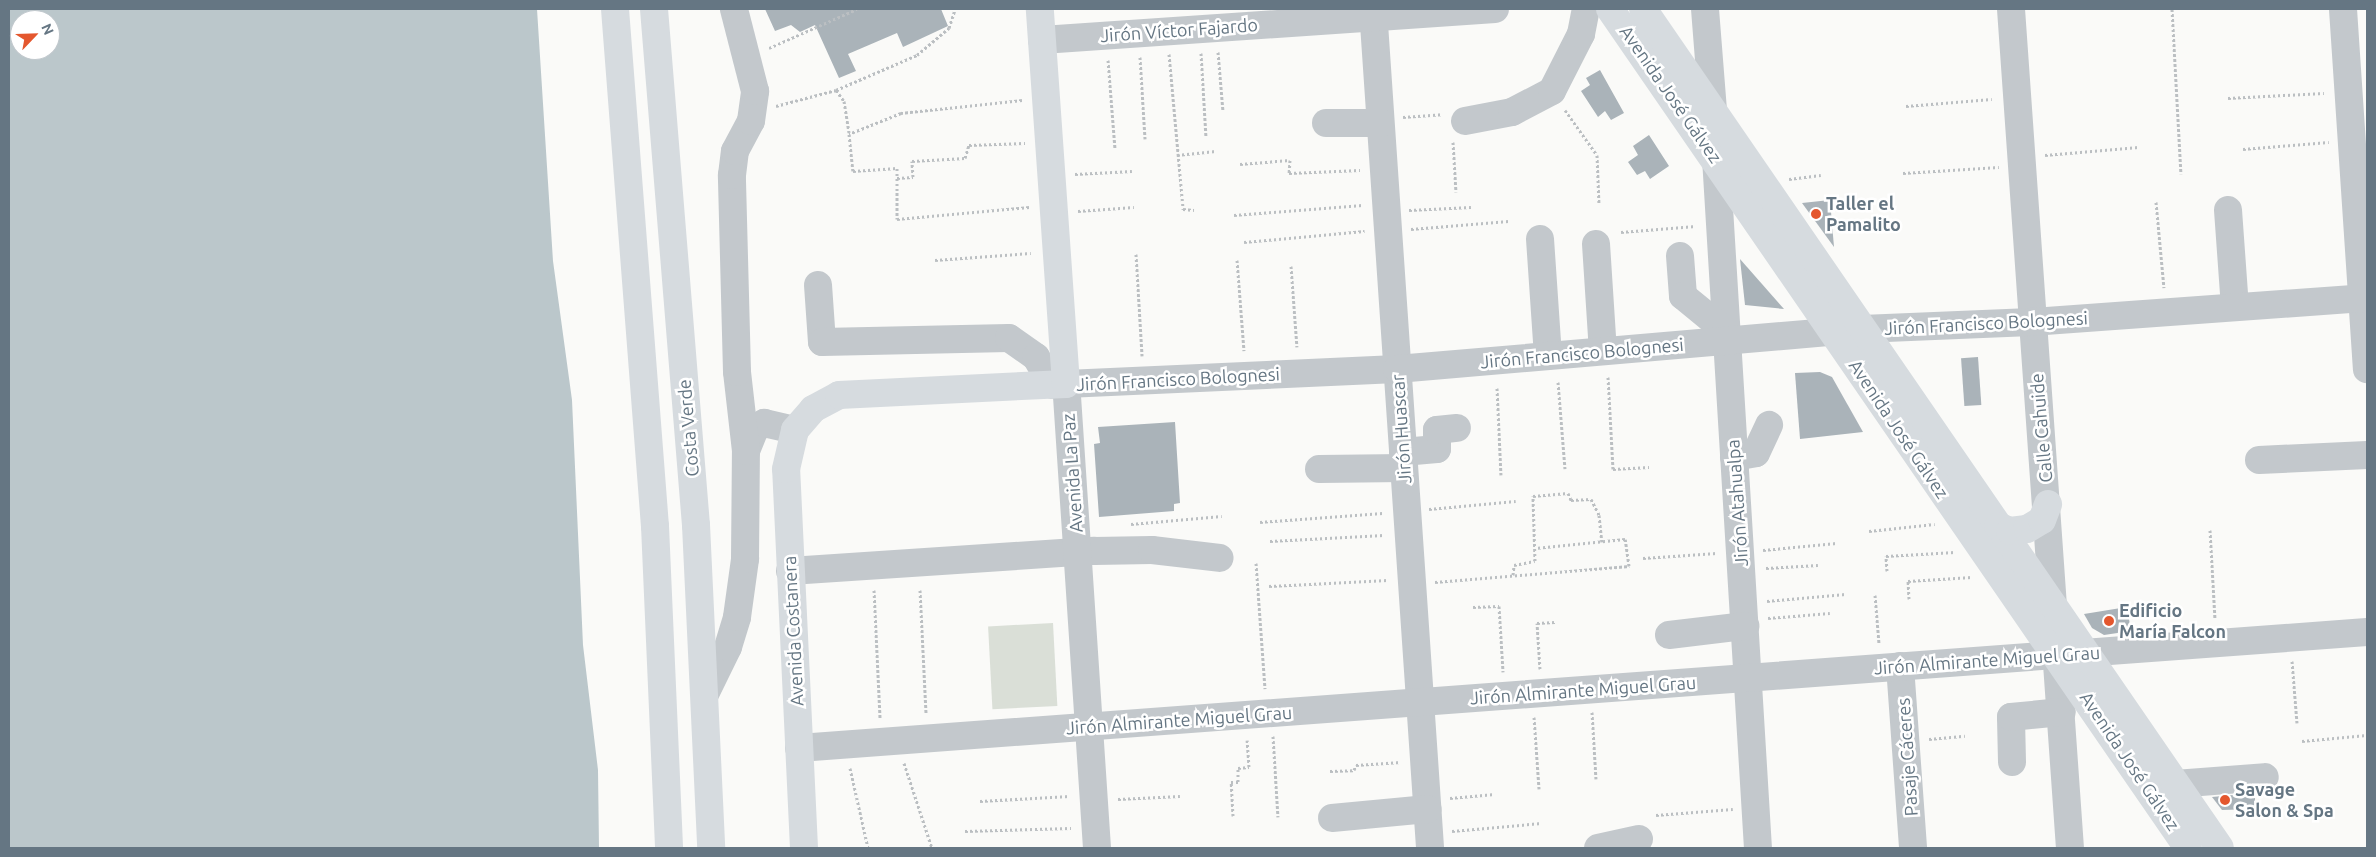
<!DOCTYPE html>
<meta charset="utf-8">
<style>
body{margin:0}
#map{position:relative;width:2376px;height:857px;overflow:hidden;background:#fafaf8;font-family:Ubuntu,sans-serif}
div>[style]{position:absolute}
.green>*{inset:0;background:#dadfd7;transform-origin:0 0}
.water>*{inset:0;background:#bbc7cb}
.building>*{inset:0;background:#aab3b9;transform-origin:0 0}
.path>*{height:3px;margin-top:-1.5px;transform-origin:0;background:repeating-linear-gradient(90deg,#bbbfc2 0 2.5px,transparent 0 5px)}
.minor>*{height:28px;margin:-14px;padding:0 14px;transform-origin:14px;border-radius:14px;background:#c3c8cc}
.major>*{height:28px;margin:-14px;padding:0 14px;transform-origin:14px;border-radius:14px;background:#d6dbdf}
.highway>*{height:28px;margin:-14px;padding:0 14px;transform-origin:14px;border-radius:14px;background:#d6dbdf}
.dots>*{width:14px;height:14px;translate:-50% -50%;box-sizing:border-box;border:2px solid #fff;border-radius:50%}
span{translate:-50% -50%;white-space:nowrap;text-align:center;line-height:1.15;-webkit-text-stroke:5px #fff;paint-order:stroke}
.street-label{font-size:18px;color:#657683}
.poi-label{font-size:18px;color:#657683;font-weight:700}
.left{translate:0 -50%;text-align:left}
.frame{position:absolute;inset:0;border:10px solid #657683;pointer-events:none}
.north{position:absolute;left:10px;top:10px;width:50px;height:50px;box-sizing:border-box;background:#fff;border:1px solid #c1c8cd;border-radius:50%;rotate:66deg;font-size:14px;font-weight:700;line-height:20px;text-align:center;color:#657683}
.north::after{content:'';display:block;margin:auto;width:18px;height:22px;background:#e4572e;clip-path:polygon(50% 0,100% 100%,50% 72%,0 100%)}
</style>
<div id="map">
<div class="green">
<i style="left:1053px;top:623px;width:83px;height:65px;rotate:87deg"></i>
</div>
<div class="water">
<i style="clip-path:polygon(evenodd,9px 9px,537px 9px,553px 261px,572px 400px,583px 645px,598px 770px,599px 848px,9px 848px,9px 9px,20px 20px,50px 20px,50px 50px,20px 50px,20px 20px)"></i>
</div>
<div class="building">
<i style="clip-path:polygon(765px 9px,941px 9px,948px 26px,903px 47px,897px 33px,848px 54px,856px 71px,839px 78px,815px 25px,800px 32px,791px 25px,775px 31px)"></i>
<i style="clip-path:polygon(1600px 70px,1624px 113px,1611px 120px,1605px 111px,1598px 117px,1581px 91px,1590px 85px,1586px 78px)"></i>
<i style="clip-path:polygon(1649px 135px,1669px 166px,1650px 179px,1645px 171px,1637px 175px,1628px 162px,1638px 155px,1633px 146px)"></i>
<i style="clip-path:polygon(1830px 200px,1834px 247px,1802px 203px)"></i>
<i style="clip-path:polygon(1740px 259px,1784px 309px,1745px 305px)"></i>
<i style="left:1978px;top:357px;width:48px;height:17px;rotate:86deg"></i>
<i style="clip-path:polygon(1820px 372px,1832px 377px,1863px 432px,1800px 439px,1795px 373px)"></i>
<i style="clip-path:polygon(1175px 422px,1180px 503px,1174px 504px,1174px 511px,1099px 517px,1094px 444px,1100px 443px,1098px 427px)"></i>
<i style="clip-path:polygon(2127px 607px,2131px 631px,2104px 635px,2092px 628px,2084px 614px)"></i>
<i style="clip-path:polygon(2255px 793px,2255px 809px,2222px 810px,2212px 797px)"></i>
</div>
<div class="path">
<i style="left:2172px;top:9px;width:165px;rotate:86.9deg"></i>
<i style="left:769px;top:48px;width:96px;rotate:-23.9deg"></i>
<i style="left:1218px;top:52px;width:59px;rotate:85.2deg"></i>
<i style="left:1201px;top:53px;width:84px;rotate:86.6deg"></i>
<i style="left:1169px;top:54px;width:156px;rotate:84.8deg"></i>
<i style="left:1183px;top:209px;width:11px;rotate:5deg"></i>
<i style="left:1140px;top:57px;width:82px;rotate:86.5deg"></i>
<i style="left:1108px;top:60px;width:89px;rotate:85.5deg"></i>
<i style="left:836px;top:90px;width:14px;rotate:54deg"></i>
<i style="left:844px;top:101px;width:32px;rotate:81deg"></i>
<i style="left:2228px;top:98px;width:96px;rotate:-3deg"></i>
<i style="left:1022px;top:100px;width:122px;rotate:173.9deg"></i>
<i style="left:901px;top:113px;width:56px;rotate:158deg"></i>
<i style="left:849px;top:134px;width:37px;rotate:84deg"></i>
<i style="left:853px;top:171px;width:44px;rotate:-3.9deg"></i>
<i style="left:897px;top:168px;width:51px;rotate:90deg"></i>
<i style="left:897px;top:219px;width:133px;rotate:-5.2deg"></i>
<i style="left:776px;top:106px;width:62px;rotate:-14.9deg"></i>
<i style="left:836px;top:90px;width:88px;rotate:-23.4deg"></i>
<i style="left:917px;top:55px;width:42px;rotate:-40.2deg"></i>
<i style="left:949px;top:28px;width:20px;rotate:-72deg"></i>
<i style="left:1906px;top:106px;width:86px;rotate:-4.7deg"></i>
<i style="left:1565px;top:110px;width:55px;rotate:54.6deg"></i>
<i style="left:1597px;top:155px;width:49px;rotate:87.7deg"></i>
<i style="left:1403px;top:117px;width:39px;rotate:-4deg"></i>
<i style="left:1453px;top:142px;width:50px;rotate:86.6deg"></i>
<i style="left:2243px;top:149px;width:86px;rotate:-4.7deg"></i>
<i style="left:1177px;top:155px;width:39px;rotate:-6deg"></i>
<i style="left:2045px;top:155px;width:94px;rotate:-4.9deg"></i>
<i style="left:1240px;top:164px;width:50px;rotate:-4.6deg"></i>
<i style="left:1290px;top:160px;width:13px;rotate:94deg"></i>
<i style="left:1289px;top:173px;width:71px;rotate:-2.4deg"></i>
<i style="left:1903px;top:173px;width:96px;rotate:-3.6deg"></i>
<i style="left:1075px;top:174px;width:57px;rotate:-3deg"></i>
<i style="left:897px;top:178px;width:16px;rotate:-4deg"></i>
<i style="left:913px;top:177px;width:16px;rotate:-94deg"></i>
<i style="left:912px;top:161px;width:53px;rotate:-3.2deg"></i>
<i style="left:965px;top:158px;width:14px;rotate:-73deg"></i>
<i style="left:969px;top:145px;width:56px;rotate:-2deg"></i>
<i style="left:1789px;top:179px;width:32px;rotate:-7deg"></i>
<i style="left:2156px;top:202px;width:86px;rotate:84.7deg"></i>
<i style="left:1409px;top:210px;width:62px;rotate:-2.8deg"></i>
<i style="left:1078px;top:211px;width:56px;rotate:-4.1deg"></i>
<i style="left:1234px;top:215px;width:129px;rotate:-4.4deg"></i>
<i style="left:1411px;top:229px;width:98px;rotate:-4.7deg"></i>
<i style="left:1621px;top:232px;width:75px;rotate:-4.6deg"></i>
<i style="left:1244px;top:242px;width:121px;rotate:-5.2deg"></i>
<i style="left:1136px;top:254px;width:102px;rotate:86.6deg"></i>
<i style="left:935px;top:260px;width:96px;rotate:-4.2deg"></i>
<i style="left:1237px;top:260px;width:91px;rotate:85.6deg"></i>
<i style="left:1291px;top:266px;width:81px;rotate:85.8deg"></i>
<i style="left:1608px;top:377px;width:92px;rotate:86.9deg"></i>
<i style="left:1613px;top:469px;width:36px;rotate:-3deg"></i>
<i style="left:1558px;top:382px;width:87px;rotate:85.4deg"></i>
<i style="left:1497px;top:388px;width:87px;rotate:87.4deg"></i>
<i style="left:1429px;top:509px;width:87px;rotate:-5.3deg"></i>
<i style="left:1260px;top:522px;width:123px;rotate:-4.2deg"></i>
<i style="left:1131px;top:524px;width:91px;rotate:-5deg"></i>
<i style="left:2210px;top:530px;width:89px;rotate:86.8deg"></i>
<i style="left:1869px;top:531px;width:66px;rotate:-6.1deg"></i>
<i style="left:1270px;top:541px;width:114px;rotate:-3deg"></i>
<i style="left:1763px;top:550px;width:74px;rotate:-5.4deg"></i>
<i style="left:1643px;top:558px;width:74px;rotate:-3.9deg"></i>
<i style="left:1256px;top:563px;width:126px;rotate:85.9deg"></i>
<i style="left:1766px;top:568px;width:52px;rotate:-3.3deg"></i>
<i style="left:1887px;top:571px;width:15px;rotate:-94deg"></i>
<i style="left:1886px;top:556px;width:69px;rotate:-3.3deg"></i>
<i style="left:1513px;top:575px;width:10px;rotate:-84deg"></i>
<i style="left:1514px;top:565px;width:21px;rotate:-11deg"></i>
<i style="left:1535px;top:561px;width:65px;rotate:-91.8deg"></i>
<i style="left:1533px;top:496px;width:35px;rotate:-5deg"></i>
<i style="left:1568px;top:493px;width:8px;rotate:67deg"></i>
<i style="left:1571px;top:500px;width:20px;rotate:-3deg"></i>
<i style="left:1591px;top:499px;width:18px;rotate:63deg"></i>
<i style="left:1599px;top:515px;width:27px;rotate:84deg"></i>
<i style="left:1435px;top:582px;width:195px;rotate:-4.7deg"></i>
<i style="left:1629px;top:566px;width:27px;rotate:-98deg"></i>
<i style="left:1625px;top:539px;width:90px;rotate:174.3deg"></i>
<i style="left:1269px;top:586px;width:119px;rotate:-2.9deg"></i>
<i style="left:874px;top:590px;width:129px;rotate:87.3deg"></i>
<i style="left:920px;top:590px;width:124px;rotate:87.2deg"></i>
<i style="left:1875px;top:595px;width:49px;rotate:85.3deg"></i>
<i style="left:1909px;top:599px;width:18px;rotate:-93deg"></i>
<i style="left:1908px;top:581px;width:64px;rotate:-3.6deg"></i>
<i style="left:1767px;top:601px;width:79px;rotate:-5.1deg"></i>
<i style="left:1473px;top:607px;width:26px;rotate:-2deg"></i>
<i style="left:1499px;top:606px;width:66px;rotate:86.5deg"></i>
<i style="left:1768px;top:618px;width:62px;rotate:-4.6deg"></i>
<i style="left:2292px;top:661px;width:62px;rotate:85.4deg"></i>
<i style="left:1540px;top:669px;width:46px;rotate:-93.7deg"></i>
<i style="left:1537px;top:623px;width:18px;rotate:-3deg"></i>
<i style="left:1592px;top:712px;width:67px;rotate:86.6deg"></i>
<i style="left:1534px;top:717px;width:72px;rotate:86deg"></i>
<i style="left:1273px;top:736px;width:81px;rotate:86.5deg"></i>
<i style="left:1929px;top:739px;width:36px;rotate:-5deg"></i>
<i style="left:2302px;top:741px;width:65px;rotate:-5.3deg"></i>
<i style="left:904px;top:763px;width:89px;rotate:71.8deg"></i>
<i style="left:850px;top:768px;width:82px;rotate:77.3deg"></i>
<i style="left:1330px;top:771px;width:24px;rotate:-2deg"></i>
<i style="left:1354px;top:770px;width:5px;rotate:-68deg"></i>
<i style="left:1356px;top:765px;width:45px;rotate:-3.8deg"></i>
<i style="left:1450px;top:798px;width:45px;rotate:-5.1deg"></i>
<i style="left:1118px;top:799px;width:62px;rotate:-2.8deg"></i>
<i style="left:980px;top:801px;width:90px;rotate:-3.2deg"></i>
<i style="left:1656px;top:815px;width:77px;rotate:-4.5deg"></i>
<i style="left:1233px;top:816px;width:34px;rotate:-93deg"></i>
<i style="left:1231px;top:782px;width:7px"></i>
<i style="left:1238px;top:782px;width:14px;rotate:-90deg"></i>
<i style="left:1238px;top:768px;width:11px;rotate:-5deg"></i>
<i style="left:1249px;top:767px;width:27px;rotate:-94deg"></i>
<i style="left:965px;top:831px;width:106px;rotate:-1.6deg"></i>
<i style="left:1452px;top:831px;width:90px;rotate:-5.1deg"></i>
</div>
<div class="minor">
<i style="left:1373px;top:9px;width:841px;rotate:86.11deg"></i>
<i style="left:1705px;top:9px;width:101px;rotate:85.5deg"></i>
<i style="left:2011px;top:9px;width:841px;rotate:85.98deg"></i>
<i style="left:2343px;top:9px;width:361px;rotate:86.2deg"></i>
<i style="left:1042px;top:40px;width:454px;rotate:-3.9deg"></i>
<i style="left:1465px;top:121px;width:48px;rotate:-10.8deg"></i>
<i style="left:1512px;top:112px;width:45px;rotate:-27.7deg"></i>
<i style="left:1552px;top:91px;width:64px;rotate:-63deg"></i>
<i style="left:1581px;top:34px;width:25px;rotate:-79deg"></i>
<i style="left:1326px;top:123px;width:54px"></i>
<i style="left:1716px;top:158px;width:691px;rotate:86.52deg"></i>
<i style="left:2228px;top:210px;width:97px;rotate:85.9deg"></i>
<i style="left:1540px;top:239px;width:117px;rotate:86.1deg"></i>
<i style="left:1596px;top:244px;width:107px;rotate:86.3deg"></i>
<i style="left:1680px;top:256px;width:40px;rotate:85.7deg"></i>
<i style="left:1683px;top:296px;width:57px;rotate:39.3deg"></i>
<i style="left:818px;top:285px;width:57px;rotate:86deg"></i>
<i style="left:822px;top:342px;width:187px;rotate:-1.2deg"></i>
<i style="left:1009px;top:338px;width:33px;rotate:35deg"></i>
<i style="left:1036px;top:357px;width:32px;rotate:60deg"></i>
<i style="left:746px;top:451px;width:24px;rotate:-68deg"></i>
<i style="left:755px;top:429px;width:11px;rotate:-34deg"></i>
<i style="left:764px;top:423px;width:32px;rotate:13deg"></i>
<i style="left:1403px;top:452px;width:34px;rotate:-5deg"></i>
<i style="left:1437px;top:449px;width:19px;rotate:-90deg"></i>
<i style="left:1437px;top:430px;width:20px;rotate:-6deg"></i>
<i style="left:1734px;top:457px;width:22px;rotate:-10deg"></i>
<i style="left:1756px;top:453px;width:31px;rotate:-65deg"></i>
<i style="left:2259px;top:460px;width:108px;rotate:-2.7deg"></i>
<i style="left:1319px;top:469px;width:85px;rotate:-0.7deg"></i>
<i style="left:790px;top:571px;width:305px;rotate:-3.8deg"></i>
<i style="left:1094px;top:551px;width:58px;rotate:-1deg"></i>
<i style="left:1152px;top:550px;width:68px;rotate:6.7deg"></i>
<i style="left:1669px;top:635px;width:77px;rotate:-6.8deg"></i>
<i style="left:1900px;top:666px;width:182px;rotate:85.9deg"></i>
<i style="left:705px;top:694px;width:52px;rotate:-63.9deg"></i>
<i style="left:728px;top:647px;width:31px;rotate:-73deg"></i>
<i style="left:737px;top:617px;width:59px;rotate:-82.1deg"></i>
<i style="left:745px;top:559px;width:108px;rotate:-89.5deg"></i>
<i style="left:746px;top:451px;width:80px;rotate:-96.5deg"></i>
<i style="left:737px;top:372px;width:197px;rotate:-91.5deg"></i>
<i style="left:732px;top:175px;width:24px;rotate:-83deg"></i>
<i style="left:735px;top:151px;width:34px;rotate:-62deg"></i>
<i style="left:751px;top:121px;width:30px;rotate:-82deg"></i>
<i style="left:755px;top:91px;width:85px;rotate:-104.4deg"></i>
<i style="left:799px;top:748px;width:1572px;rotate:-4.23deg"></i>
<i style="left:2012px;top:762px;width:45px;rotate:-91.3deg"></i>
<i style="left:2011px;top:717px;width:51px;rotate:-5.6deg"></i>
<i style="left:2175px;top:784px;width:90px;rotate:-4.4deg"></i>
<i style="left:1332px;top:818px;width:96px;rotate:-5.4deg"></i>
<i style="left:1097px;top:848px;width:465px;rotate:-93.8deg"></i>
<i style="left:1066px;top:384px;width:331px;rotate:-2.6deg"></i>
<i style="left:1397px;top:369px;width:467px;rotate:-4.9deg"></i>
<i style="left:1862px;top:329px;width:169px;rotate:-2.4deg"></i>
<i style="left:2031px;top:322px;width:337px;rotate:-4.1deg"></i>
<i style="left:1598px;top:848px;width:42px;rotate:-12.4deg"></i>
</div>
<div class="major">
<i style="left:1610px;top:9px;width:1019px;rotate:55.44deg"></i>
<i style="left:1643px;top:9px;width:1018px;rotate:55.48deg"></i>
<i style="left:1998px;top:526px;width:13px;rotate:23deg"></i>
<i style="left:2010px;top:531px;width:17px;rotate:-7deg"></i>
<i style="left:2027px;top:529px;width:17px;rotate:-31deg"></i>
<i style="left:2042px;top:520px;width:17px;rotate:-69deg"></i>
<i style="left:804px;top:848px;width:379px;rotate:-92.7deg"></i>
<i style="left:786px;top:469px;width:40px;rotate:-77deg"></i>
<i style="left:795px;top:430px;width:28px;rotate:-49deg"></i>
<i style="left:813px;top:409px;width:30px;rotate:-28deg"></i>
<i style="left:839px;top:395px;width:227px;rotate:-2.8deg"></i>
<i style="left:1066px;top:384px;width:376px;rotate:-94deg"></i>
</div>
<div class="highway">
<i style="left:615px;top:9px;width:519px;rotate:85.58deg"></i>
<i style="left:655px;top:526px;width:322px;rotate:87.5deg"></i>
<i style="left:654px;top:9px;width:518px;rotate:85.35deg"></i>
<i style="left:696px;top:525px;width:323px;rotate:87.3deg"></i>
</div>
<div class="dots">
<i style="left:1816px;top:214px;background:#e4572e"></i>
<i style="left:2109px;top:621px;background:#e4572e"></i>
<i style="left:2225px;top:800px;background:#e4572e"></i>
</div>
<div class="street-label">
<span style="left:1179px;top:30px;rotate:-4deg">Jirón Víctor Fajardo</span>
<span style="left:1671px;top:94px;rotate:55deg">Avenida José Gálvez</span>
<span style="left:1986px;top:323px;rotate:-3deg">Jirón Francisco Bolognesi</span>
<span style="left:1582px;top:353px;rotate:-5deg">Jirón Francisco Bolognesi</span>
<span style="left:1178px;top:379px;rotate:-3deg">Jirón Francisco Bolognesi</span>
<span style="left:688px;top:428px;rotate:-95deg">Costa Verde</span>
<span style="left:2041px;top:428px;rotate:-95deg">Calle Cahuide</span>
<span style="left:1401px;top:429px;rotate:-94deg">Jirón Huascar</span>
<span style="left:1899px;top:429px;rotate:56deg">Avenida José Gálvez</span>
<span style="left:1072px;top:473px;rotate:-94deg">Avenida La Paz</span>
<span style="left:1737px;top:503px;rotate:-94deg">Jirón Atahualpa</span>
<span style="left:793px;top:631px;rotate:-93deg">Avenida Costanera</span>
<span style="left:1987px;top:660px;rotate:-4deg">Jirón Almirante Miguel Grau</span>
<span style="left:1583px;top:690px;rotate:-4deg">Jirón Almirante Miguel Grau</span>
<span style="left:1179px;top:720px;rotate:-4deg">Jirón Almirante Miguel Grau</span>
<span style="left:1907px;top:757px;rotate:-94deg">Pasaje Cáceres</span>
<span style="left:2130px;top:761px;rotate:56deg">Avenida José Gálvez</span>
</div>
<div class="poi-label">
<span class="left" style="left:1826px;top:214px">Taller el<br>Pamalito</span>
<span class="left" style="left:2119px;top:621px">Edificio<br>María Falcon</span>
<span class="left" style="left:2235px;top:800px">Savage<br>Salon &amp; Spa</span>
</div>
<div class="frame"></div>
<div class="north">N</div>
</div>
